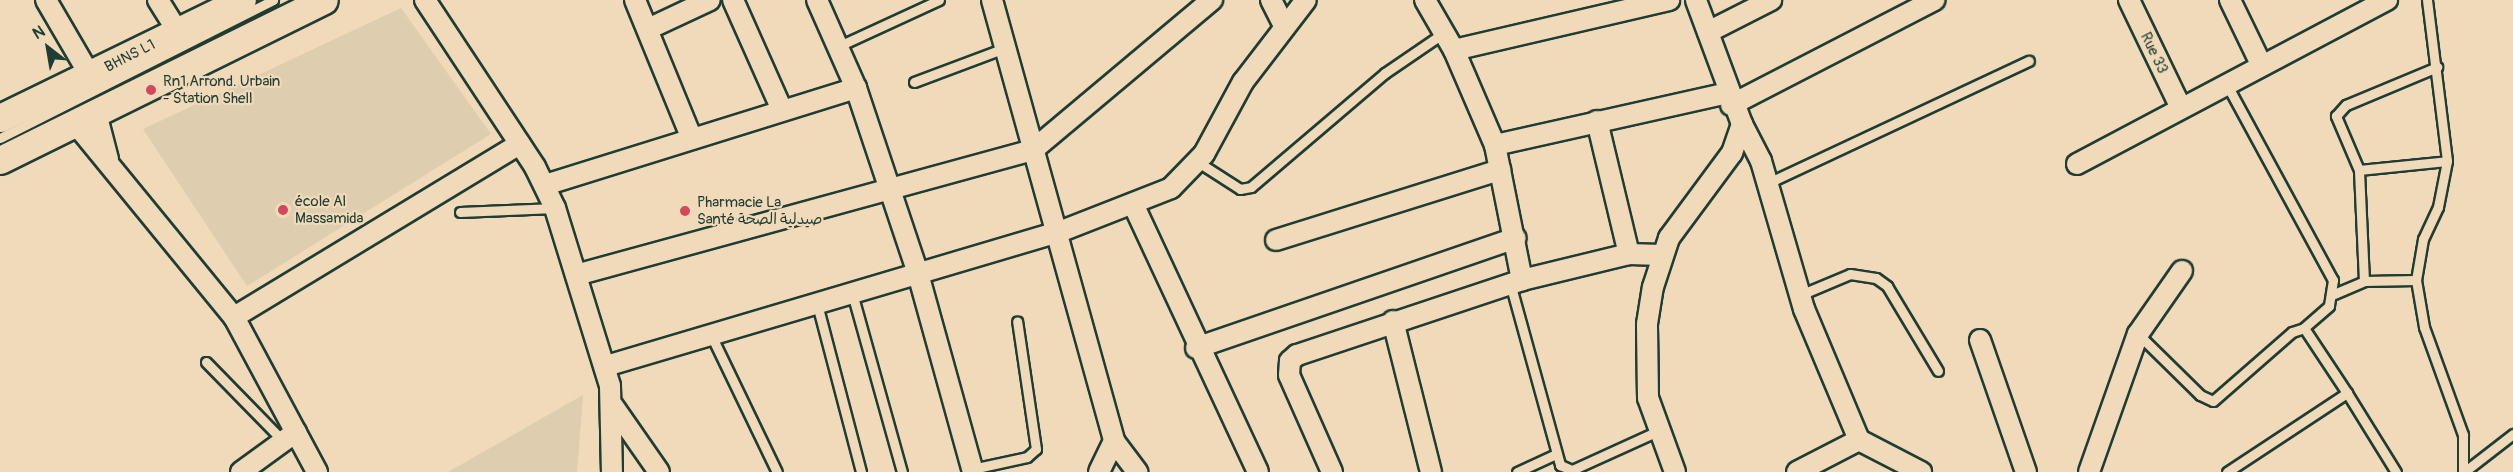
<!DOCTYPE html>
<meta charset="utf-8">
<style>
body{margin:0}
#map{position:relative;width:2513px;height:472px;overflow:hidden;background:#f0dab9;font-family:Pangolin,"Playpen Sans Arabic",sans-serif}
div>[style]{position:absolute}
.built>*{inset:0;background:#decdae}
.roads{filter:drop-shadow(2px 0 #1f3d34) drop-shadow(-2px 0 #1f3d34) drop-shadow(0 2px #1f3d34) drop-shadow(0 -2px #1f3d34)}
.lane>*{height:9px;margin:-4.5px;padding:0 4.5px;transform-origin:4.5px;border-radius:4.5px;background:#f0dab9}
.street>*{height:20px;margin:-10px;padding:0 10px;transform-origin:10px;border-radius:10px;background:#f0dab9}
.secondary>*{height:27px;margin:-13.5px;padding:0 13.5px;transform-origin:13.5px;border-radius:13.5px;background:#f0dab9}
.dots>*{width:16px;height:16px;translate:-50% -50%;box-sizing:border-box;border:3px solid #f0dab9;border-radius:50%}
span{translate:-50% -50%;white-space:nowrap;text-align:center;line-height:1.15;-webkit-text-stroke:4.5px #f0dab9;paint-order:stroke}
.street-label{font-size:15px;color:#1f3d34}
.poi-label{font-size:15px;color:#1f3d34}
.left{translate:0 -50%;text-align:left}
.north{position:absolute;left:18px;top:18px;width:60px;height:60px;-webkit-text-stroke:4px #f0dab9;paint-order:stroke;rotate:329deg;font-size:16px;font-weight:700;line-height:24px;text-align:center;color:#1f3d34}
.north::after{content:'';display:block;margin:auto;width:21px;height:27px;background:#1f3d34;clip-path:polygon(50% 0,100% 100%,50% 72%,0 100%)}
</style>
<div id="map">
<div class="built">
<i style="clip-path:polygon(401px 8px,491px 134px,247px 286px,143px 129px)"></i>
<i style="clip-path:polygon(583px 395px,577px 472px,448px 472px)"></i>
</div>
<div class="roads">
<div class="lane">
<i style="left:2427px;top:0;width:162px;rotate:82.9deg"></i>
<i style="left:2447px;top:161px;width:47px;rotate:101.1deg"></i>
<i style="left:2438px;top:207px;width:35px;rotate:115deg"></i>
<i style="left:2423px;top:239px;width:42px;rotate:99.7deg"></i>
<i style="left:2416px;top:280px;width:48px;rotate:80.3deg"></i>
<i style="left:2424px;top:327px;width:115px;rotate:70.1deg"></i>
<i style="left:2463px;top:435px;width:37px;rotate:90deg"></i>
<i style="left:839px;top:46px;width:110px;rotate:-24.7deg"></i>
<i style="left:914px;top:82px;width:99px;rotate:-20.6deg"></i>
<i style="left:2227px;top:85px;width:222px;rotate:61.5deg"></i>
<i style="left:2333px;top:280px;width:26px;rotate:99deg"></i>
<i style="left:2329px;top:306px;width:33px;rotate:139deg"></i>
<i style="left:0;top:138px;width:306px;rotate:-26.8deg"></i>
<i style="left:1198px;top:162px;width:50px;rotate:32.7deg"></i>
<i style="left:1240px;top:189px;width:11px;rotate:-10deg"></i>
<i style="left:1251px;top:187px;width:176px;rotate:-40.4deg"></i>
<i style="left:1385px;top:73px;width:73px;rotate:-34.3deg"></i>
<i style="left:2359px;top:170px;width:88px;rotate:-5.8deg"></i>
<i style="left:1768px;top:183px;width:288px;rotate:-25.1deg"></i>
<i style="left:460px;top:212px;width:95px;rotate:-2.4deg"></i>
<i style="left:2364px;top:281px;width:111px;rotate:-92.6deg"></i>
<i style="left:2359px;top:170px;width:59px;rotate:-113.1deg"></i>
<i style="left:2336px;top:116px;width:15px;rotate:-48deg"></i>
<i style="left:2346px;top:105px;width:99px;rotate:-22.7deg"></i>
<i style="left:1510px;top:283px;width:189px;rotate:74.6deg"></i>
<i style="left:1560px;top:465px;width:13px;rotate:23deg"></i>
<i style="left:1572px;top:470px;width:94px;rotate:-24.4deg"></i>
<i style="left:852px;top:293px;width:186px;rotate:74.4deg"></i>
<i style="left:2334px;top:294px;width:33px;rotate:-23deg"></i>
<i style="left:2364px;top:281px;width:52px;rotate:-1.1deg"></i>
<i style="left:1800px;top:295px;width:54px;rotate:-22.8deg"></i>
<i style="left:1850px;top:274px;width:26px;rotate:9deg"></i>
<i style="left:1876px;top:278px;width:14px;rotate:36deg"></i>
<i style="left:1887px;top:286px;width:99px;rotate:59deg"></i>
<i style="left:817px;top:304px;width:174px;rotate:75.3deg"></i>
<i style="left:710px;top:333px;width:154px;rotate:64.3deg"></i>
<i style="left:2138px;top:334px;width:87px;rotate:44.5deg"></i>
<i style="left:2200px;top:395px;width:14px;rotate:25deg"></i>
<i style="left:2213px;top:401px;width:105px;rotate:-41.1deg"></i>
<i style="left:2292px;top:332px;width:13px;rotate:-18deg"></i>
<i style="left:2304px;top:328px;width:78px;rotate:56.5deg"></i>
<i style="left:206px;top:362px;width:110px;rotate:45.7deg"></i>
<i style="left:972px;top:469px;width:56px;rotate:-12.3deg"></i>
<i style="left:1027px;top:457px;width:12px;rotate:-42deg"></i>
<i style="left:1036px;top:449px;width:129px;rotate:-98.4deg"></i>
<i style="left:1517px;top:472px;width:43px;rotate:-24.8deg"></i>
<i style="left:2227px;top:472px;width:144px;rotate:-33.4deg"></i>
<i style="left:2347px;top:393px;width:93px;rotate:58.2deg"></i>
<i style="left:2464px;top:472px;width:62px;rotate:-37.8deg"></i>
</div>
<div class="street">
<i style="left:46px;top:0;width:86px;rotate:59.8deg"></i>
<i style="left:158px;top:0;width:38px;rotate:58deg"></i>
<i style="left:425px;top:0;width:200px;rotate:56.6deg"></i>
<i style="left:535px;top:167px;width:46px;rotate:64deg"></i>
<i style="left:555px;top:208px;width:186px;rotate:72.8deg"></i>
<i style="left:610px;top:386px;width:86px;rotate:88.7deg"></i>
<i style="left:635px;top:0;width:150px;rotate:67.7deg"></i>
<i style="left:733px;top:0;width:118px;rotate:66deg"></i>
<i style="left:817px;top:0;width:96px;rotate:66.1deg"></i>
<i style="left:992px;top:0;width:458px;rotate:74.5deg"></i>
<i style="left:1114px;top:441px;width:34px;rotate:116deg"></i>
<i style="left:1271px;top:0;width:29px;rotate:63deg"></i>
<i style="left:1425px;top:0;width:58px;rotate:59.9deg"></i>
<i style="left:1454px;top:50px;width:103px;rotate:66.7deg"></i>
<i style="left:1495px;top:145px;width:138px;rotate:78.7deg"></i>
<i style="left:2129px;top:0;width:118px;rotate:64.3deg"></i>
<i style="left:2230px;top:0;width:71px;rotate:64.2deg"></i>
<i style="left:648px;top:29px;width:68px;rotate:-25.1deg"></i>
<i style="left:1708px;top:32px;width:71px;rotate:-26.9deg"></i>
<i style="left:1454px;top:50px;width:221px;rotate:-13.1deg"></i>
<i style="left:1731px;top:105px;width:229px;rotate:-27.3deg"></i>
<i style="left:96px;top:113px;width:48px;rotate:75.4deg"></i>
<i style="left:1597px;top:121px;width:137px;rotate:76.5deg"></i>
<i style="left:75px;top:123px;width:251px;rotate:50.7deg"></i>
<i style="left:234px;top:317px;width:176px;rotate:61.8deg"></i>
<i style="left:1742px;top:124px;width:42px;rotate:62.8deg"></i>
<i style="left:1761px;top:161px;width:154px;rotate:73.8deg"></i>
<i style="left:1804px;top:309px;width:142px;rotate:67.2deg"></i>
<i style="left:1495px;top:145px;width:239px;rotate:-12.6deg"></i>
<i style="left:2077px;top:164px;width:351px;rotate:-27.9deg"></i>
<i style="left:545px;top:185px;width:326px;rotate:-17.3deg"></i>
<i style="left:856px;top:88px;width:192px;rotate:71.5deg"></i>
<i style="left:917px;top:270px;width:210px;rotate:74.5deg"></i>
<i style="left:1134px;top:206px;width:293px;rotate:65deg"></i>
<i style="left:1276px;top:240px;width:235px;rotate:-17.4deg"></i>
<i style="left:576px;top:275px;width:474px;rotate:-15.3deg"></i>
<i style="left:1033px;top:150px;width:234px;rotate:-40deg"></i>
<i style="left:234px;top:317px;width:334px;rotate:-31.2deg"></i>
<i style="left:1393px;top:321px;width:156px;rotate:75.9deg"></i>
<i style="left:1980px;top:340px;width:140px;rotate:70.8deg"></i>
<i style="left:1196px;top:348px;width:338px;rotate:-19deg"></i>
<i style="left:606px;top:366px;width:472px;rotate:-16.5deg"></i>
<i style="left:1059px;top:232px;width:120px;rotate:-21.4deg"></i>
<i style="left:1171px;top:188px;width:47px;rotate:-45.9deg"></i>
<i style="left:1204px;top:154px;width:82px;rotate:-61.6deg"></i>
<i style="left:1243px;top:82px;width:103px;rotate:-52.5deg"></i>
<i style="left:613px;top:406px;width:80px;rotate:55.1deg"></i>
<i style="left:1114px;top:441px;width:39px;rotate:53deg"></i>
<i style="left:241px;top:472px;width:68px;rotate:-36deg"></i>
<i style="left:1332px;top:472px;width:106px;rotate:-113.9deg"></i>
<i style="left:1289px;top:375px;width:14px;rotate:-86deg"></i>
<i style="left:1290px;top:361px;width:9px;rotate:-41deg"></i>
<i style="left:1297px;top:355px;width:237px;rotate:-18.4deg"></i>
<i style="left:1522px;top:280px;width:110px;rotate:-13.7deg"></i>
<i style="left:1629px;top:254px;width:32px;rotate:2deg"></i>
<i style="left:1675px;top:472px;width:79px;rotate:-110deg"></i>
<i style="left:1648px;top:398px;width:74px;rotate:-90.8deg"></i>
<i style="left:1647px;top:324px;width:37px;rotate:-81deg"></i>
<i style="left:1653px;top:287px;width:52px;rotate:-71.9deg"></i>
<i style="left:1669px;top:238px;width:106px;rotate:-53.5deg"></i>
<i style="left:1732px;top:153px;width:31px;rotate:-71deg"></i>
<i style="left:1742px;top:124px;width:132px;rotate:-110.4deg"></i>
<i style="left:1797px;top:472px;width:70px;rotate:-27.3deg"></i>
<i style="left:1859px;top:440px;width:70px;rotate:27.3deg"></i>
<i style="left:2089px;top:472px;width:146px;rotate:-70.5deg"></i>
<i style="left:2138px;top:334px;width:77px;rotate:-55.1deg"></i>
</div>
<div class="secondary">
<i style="left:0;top:118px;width:269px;rotate:-26deg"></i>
<i style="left:0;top:160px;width:361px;rotate:-26.3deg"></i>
</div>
</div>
<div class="dots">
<i style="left:151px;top:90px;background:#d1495b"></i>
<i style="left:283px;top:210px;background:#d1495b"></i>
<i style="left:685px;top:211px;background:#d1495b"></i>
</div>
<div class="street-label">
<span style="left:2154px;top:53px;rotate:64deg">Rue 33</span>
<span style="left:130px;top:56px;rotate:-27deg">BHNS L1</span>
</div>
<div class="poi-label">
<span class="left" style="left:163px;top:90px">Rn1 Arrond. Urbain<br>- Station Shell</span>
<span class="left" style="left:295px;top:210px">école Al<br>Massamida</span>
<span class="left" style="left:697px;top:211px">Pharmacie La<br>Santé صيدلية الصحة</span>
</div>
<div class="north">N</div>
</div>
